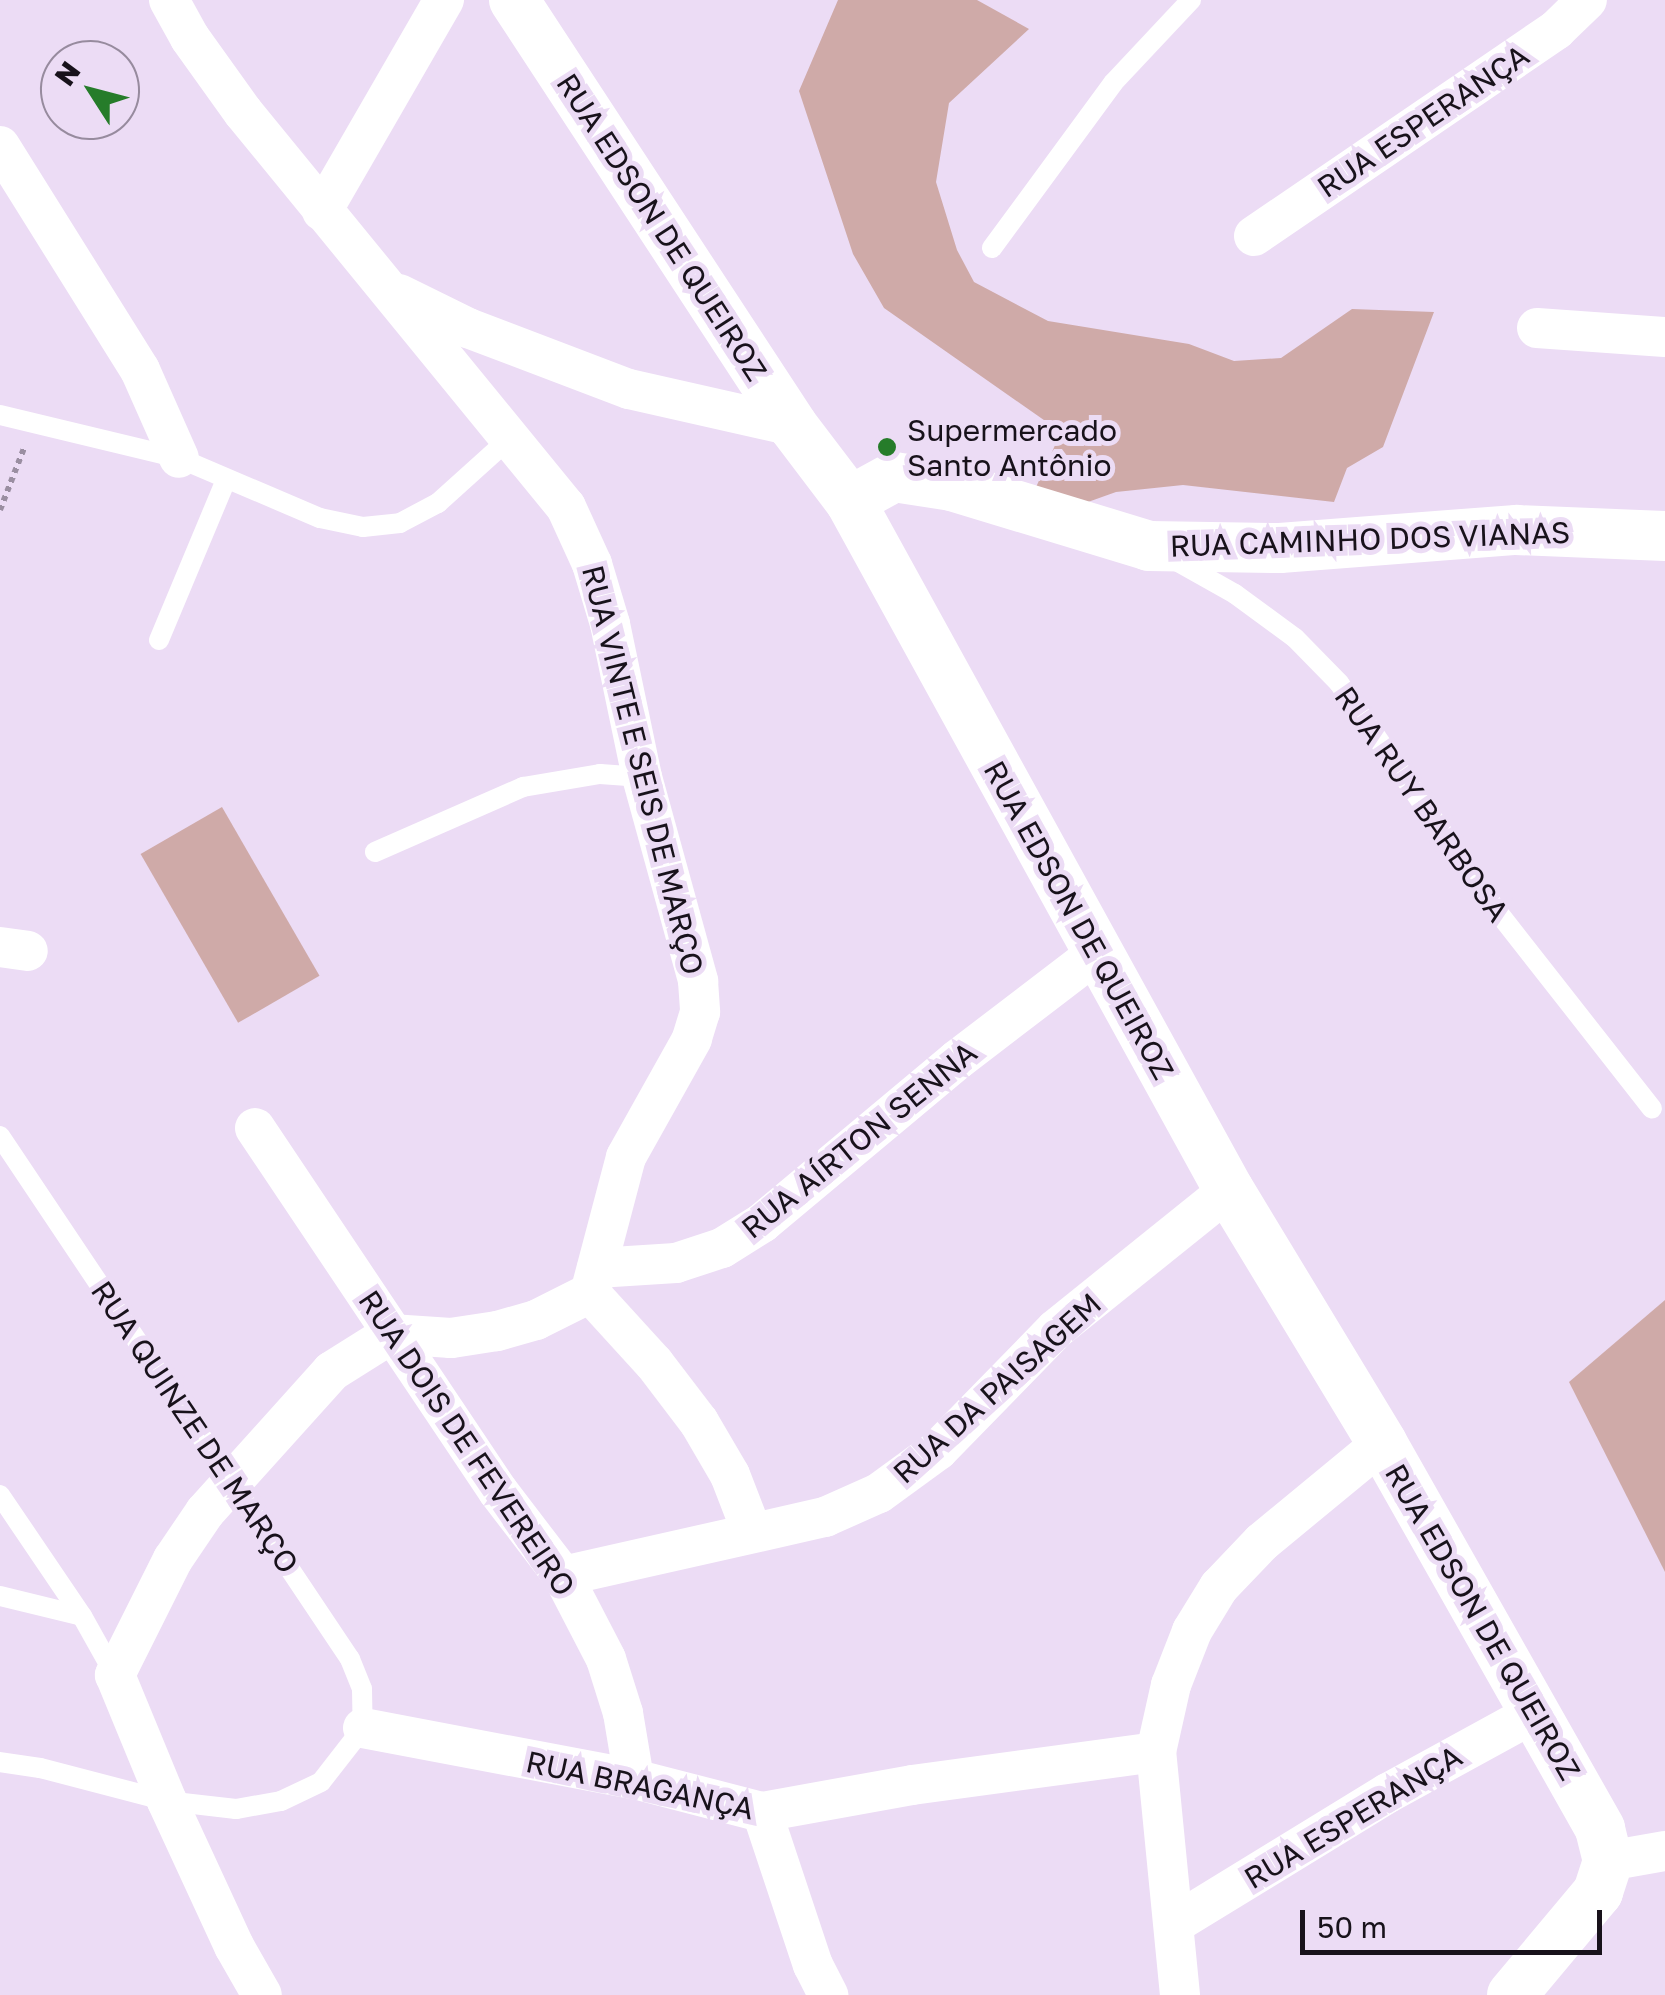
<!DOCTYPE html>
<meta charset="utf-8">
<style>
body{margin:0}
#map{position:relative;width:1665px;height:1995px;overflow:hidden;background:#ecdcf5;font-family:"Golos Text",sans-serif}
div>[style]{position:absolute}
.green>*{inset:0;background:#cfaaa8;transform-origin:0 0}
.path>*{height:6px;margin-top:-3px;transform-origin:0;background:repeating-linear-gradient(90deg,#9a8ea1 0 5px,transparent 0 10px)}
.service>*{height:20px;margin:-10px;padding:0 10px;transform-origin:10px;border-radius:10px;background:#fff}
.minor>*{height:40px;margin:-20px;padding:0 20px;transform-origin:20px;border-radius:20px;background:#fff}
.tertiary>*{height:50px;margin:-25px;padding:0 25px;transform-origin:25px;border-radius:25px;background:#fff}
.dots>*{width:28px;height:28px;translate:-50% -50%;box-sizing:border-box;border:5px solid #ecdcf5;border-radius:50%}
span{translate:-50% -50%;white-space:nowrap;text-align:center;line-height:1.15;-webkit-text-stroke:10px #ecdcf5;paint-order:stroke}
.street-label{font-size:30px;color:#18121b}
.poi-label{font-size:30px;color:#18121b}
.left{translate:0 -50%;text-align:left}
.north{position:absolute;left:40px;top:40px;width:100px;height:100px;box-sizing:border-box;background:#ecdcf5;border:2px solid #978b9e;border-radius:50%;rotate:306deg;font-size:28px;font-weight:700;line-height:40px;text-align:center;color:#18121b}
.north::after{content:'';display:block;margin:auto;width:35px;height:45px;background:#267c2a;clip-path:polygon(50% 0,100% 100%,50% 72%,0 100%)}
.scale{position:absolute;left:1300px;top:1910px;width:302px;height:45px;box-sizing:border-box;border:5px solid #18121b;border-top:0;padding-left:12px;font-size:30px;line-height:35px;white-space:nowrap;color:#18121b;-webkit-text-stroke:8px #ecdcf5;paint-order:stroke}
</style>
<div id="map">
<div class="green">
<i style="clip-path:polygon(838px 0,977px 0,1029px 29px,949px 103px,936px 182px,957px 250px,974px 282px,1048px 321px,1189px 344px,1234px 361px,1281px 358px,1352px 309px,1434px 312px,1383px 447px,1347px 468px,1334px 502px,1183px 485px,1116px 492px,1088px 502px,1032px 496px,1061px 432px,884px 308px,853px 254px,799px 91px)"></i>
<i style="left:222px;top:807px;width:195px;height:94px;rotate:60deg"></i>
<i style="clip-path:polygon(1665px 1300px,1665px 1572px,1569px 1382px)"></i>
</div>
<div class="path">
<i style="left:0;top:510px;width:66px;rotate:-68.8deg"></i>
</div>
<div class="service">
<i style="left:992px;top:248px;width:205px;rotate:-53.7deg"></i>
<i style="left:1113px;top:83px;width:114px;rotate:-46.8deg"></i>
<i style="left:0;top:415px;width:184px;rotate:13.5deg"></i>
<i style="left:179px;top:458px;width:153px;rotate:23.1deg"></i>
<i style="left:320px;top:518px;width:44px;rotate:11.8deg"></i>
<i style="left:363px;top:527px;width:37px;rotate:-6deg"></i>
<i style="left:400px;top:523px;width:43px;rotate:-27.8deg"></i>
<i style="left:438px;top:503px;width:98px;rotate:-42.1deg"></i>
<i style="left:1173px;top:559px;width:71px;rotate:29.4deg"></i>
<i style="left:1235px;top:594px;width:74px;rotate:36.3deg"></i>
<i style="left:1295px;top:638px;width:63px;rotate:45.6deg"></i>
<i style="left:1339px;top:683px;width:277px;rotate:55.3deg"></i>
<i style="left:1497px;top:911px;width:251px;rotate:51.9deg"></i>
<i style="left:159px;top:640px;width:173px;rotate:-67.3deg"></i>
<i style="left:375px;top:852px;width:162px;rotate:-23.7deg"></i>
<i style="left:523px;top:787px;width:78px;rotate:-9.6deg"></i>
<i style="left:600px;top:774px;width:42px;rotate:4.1deg"></i>
<i style="left:0;top:1136px;width:629px;rotate:56.21deg"></i>
<i style="left:350px;top:1659px;width:32px;rotate:68deg"></i>
<i style="left:362px;top:1689px;width:39px;rotate:89deg"></i>
<i style="left:363px;top:1728px;width:68px;rotate:127.9deg"></i>
<i style="left:321px;top:1782px;width:44px;rotate:154.6deg"></i>
<i style="left:281px;top:1801px;width:46px;rotate:169.9deg"></i>
<i style="left:236px;top:1809px;width:69px;rotate:-173.4deg"></i>
<i style="left:167px;top:1801px;width:131px;rotate:-165.4deg"></i>
<i style="left:40px;top:1768px;width:40px;rotate:-171.5deg"></i>
<i style="left:0;top:1495px;width:146px;rotate:55.9deg"></i>
<i style="left:82px;top:1616px;width:68px;rotate:60.8deg"></i>
<i style="left:0;top:1596px;width:84px;rotate:13.7deg"></i>
</div>
<div class="minor">
<i style="left:169px;top:0;width:43px;rotate:61.1deg"></i>
<i style="left:190px;top:38px;width:91px;rotate:54.4deg"></i>
<i style="left:243px;top:112px;width:510px;rotate:50.73deg"></i>
<i style="left:566px;top:507px;width:63px;rotate:65.5deg"></i>
<i style="left:592px;top:564px;width:63px;rotate:73.3deg"></i>
<i style="left:610px;top:624px;width:156px;rotate:78.2deg"></i>
<i style="left:642px;top:777px;width:212px;rotate:74.6deg"></i>
<i style="left:698px;top:981px;width:31px;rotate:86deg"></i>
<i style="left:700px;top:1012px;width:28px;rotate:107deg"></i>
<i style="left:692px;top:1039px;width:135px;rotate:119.2deg"></i>
<i style="left:626px;top:1157px;width:141px;rotate:104.8deg"></i>
<i style="left:590px;top:1293px;width:60px;rotate:153.4deg"></i>
<i style="left:536px;top:1320px;width:41px;rotate:164.2deg"></i>
<i style="left:497px;top:1331px;width:47px;rotate:171.3deg"></i>
<i style="left:451px;top:1338px;width:60px;rotate:-176.2deg"></i>
<i style="left:391px;top:1334px;width:70px;rotate:147.9deg"></i>
<i style="left:332px;top:1371px;width:190px;rotate:132deg"></i>
<i style="left:205px;top:1512px;width:57px;rotate:124.2deg"></i>
<i style="left:173px;top:1559px;width:130px;rotate:116.6deg"></i>
<i style="left:115px;top:1675px;width:136px;rotate:67.6deg"></i>
<i style="left:167px;top:1801px;width:160px;rotate:65.2deg"></i>
<i style="left:234px;top:1946px;width:56px;rotate:60.3deg"></i>
<i style="left:0;top:146px;width:264px;rotate:58deg"></i>
<i style="left:140px;top:370px;width:96px;rotate:66.1deg"></i>
<i style="left:322px;top:211px;width:244px;rotate:-60deg"></i>
<i style="left:1254px;top:236px;width:366px;rotate:-34.3deg"></i>
<i style="left:1556px;top:30px;width:43px;rotate:-44.1deg"></i>
<i style="left:399px;top:294px;width:77px;rotate:26.2deg"></i>
<i style="left:468px;top:328px;width:172px;rotate:20.8deg"></i>
<i style="left:629px;top:389px;width:168px;rotate:12.7deg"></i>
<i style="left:1537px;top:328px;width:128px;rotate:4deg"></i>
<i style="left:0;top:947px;width:28px;rotate:8deg"></i>
<i style="left:255px;top:1128px;width:437px;rotate:56.2deg"></i>
<i style="left:498px;top:1491px;width:107px;rotate:52.6deg"></i>
<i style="left:563px;top:1576px;width:93px;rotate:62.6deg"></i>
<i style="left:606px;top:1659px;width:57px;rotate:72.5deg"></i>
<i style="left:623px;top:1713px;width:67px;rotate:80.5deg"></i>
<i style="left:597px;top:1268px;width:79px;rotate:-3.6deg"></i>
<i style="left:676px;top:1263px;width:48px;rotate:-18.1deg"></i>
<i style="left:722px;top:1248px;width:47px;rotate:-32deg"></i>
<i style="left:762px;top:1223px;width:254px;rotate:-39.9deg"></i>
<i style="left:957px;top:1060px;width:176px;rotate:-37.4deg"></i>
<i style="left:590px;top:1293px;width:95px;rotate:47.6deg"></i>
<i style="left:654px;top:1363px;width:74px;rotate:52.7deg"></i>
<i style="left:699px;top:1422px;width:61px;rotate:59.7deg"></i>
<i style="left:730px;top:1475px;width:61px;rotate:68.9deg"></i>
<i style="left:563px;top:1576px;width:269px;rotate:-12.7deg"></i>
<i style="left:825px;top:1517px;width:59px;rotate:-24deg"></i>
<i style="left:879px;top:1493px;width:73px;rotate:-36.1deg"></i>
<i style="left:938px;top:1450px;width:169px;rotate:-45.7deg"></i>
<i style="left:1056px;top:1329px;width:222px;rotate:-38.8deg"></i>
<i style="left:363px;top:1728px;width:276px;rotate:10.7deg"></i>
<i style="left:634px;top:1779px;width:132px;rotate:14.5deg"></i>
<i style="left:762px;top:1812px;width:152px;rotate:-10.2deg"></i>
<i style="left:912px;top:1785px;width:246px;rotate:-7.7deg"></i>
<i style="left:762px;top:1812px;width:161px;rotate:71.6deg"></i>
<i style="left:813px;top:1965px;width:34px;rotate:63deg"></i>
<i style="left:1608px;top:1861px;width:58px;rotate:-10deg"></i>
<i style="left:1174px;top:1924px;width:251px;rotate:-31.5deg"></i>
<i style="left:1388px;top:1793px;width:166px;rotate:-28.7deg"></i>
<i style="left:1180px;top:1995px;width:244px;rotate:-95.6deg"></i>
<i style="left:1156px;top:1752px;width:69px;rotate:-77.4deg"></i>
<i style="left:1171px;top:1685px;width:58px;rotate:-68.7deg"></i>
<i style="left:1192px;top:1631px;width:52px;rotate:-58.5deg"></i>
<i style="left:1219px;top:1587px;width:62px;rotate:-46.3deg"></i>
<i style="left:1262px;top:1542px;width:156px;rotate:-39.5deg"></i>
</div>
<div class="tertiary">
<i style="left:514px;top:0;width:509px;rotate:56.78deg"></i>
<i style="left:793px;top:426px;width:94px;rotate:52.8deg"></i>
<i style="left:850px;top:501px;width:786px;rotate:61.19deg"></i>
<i style="left:1229px;top:1190px;width:296px;rotate:58.8deg"></i>
<i style="left:1382px;top:1443px;width:443px;rotate:60.5deg"></i>
<i style="left:1600px;top:1829px;width:33px;rotate:76deg"></i>
<i style="left:1608px;top:1861px;width:33px;rotate:108deg"></i>
<i style="left:1598px;top:1892px;width:134px;rotate:129.9deg"></i>
<i style="left:850px;top:501px;width:50px;rotate:-28.6deg"></i>
<i style="left:894px;top:477px;width:59px;rotate:8.8deg"></i>
<i style="left:952px;top:486px;width:206px;rotate:16.9deg"></i>
<i style="left:1149px;top:546px;width:131px;rotate:0.9deg"></i>
<i style="left:1280px;top:548px;width:237px;rotate:-4.4deg"></i>
<i style="left:1516px;top:530px;width:149px;rotate:2.3deg"></i>
</div>
<div class="dots">
<i style="left:887px;top:447px;background:#267c2a"></i>
</div>
<div class="street-label">
<span style="left:1423px;top:121px;rotate:-34deg">RUA ESPERANÇA</span>
<span style="left:662px;top:227px;rotate:57deg">RUA EDSON DE QUEIROZ</span>
<span style="left:1370px;top:539px;rotate:-2deg">RUA CAMINHO DOS VIANAS</span>
<span style="left:643px;top:770px;rotate:76deg">RUA VINTE E SEIS DE MARÇO</span>
<span style="left:1422px;top:804px;rotate:55deg">RUA RUY BARBOSA</span>
<span style="left:1079px;top:920px;rotate:61deg">RUA EDSON DE QUEIROZ</span>
<span style="left:859px;top:1140px;rotate:-39deg">RUA AÍRTON SENNA</span>
<span style="left:997px;top:1388px;rotate:-42deg">RUA DA PAISAGEM</span>
<span style="left:195px;top:1427px;rotate:56deg">RUA QUINZE DE MARÇO</span>
<span style="left:467px;top:1443px;rotate:56deg">RUA DOIS DE FEVEREIRO</span>
<span style="left:1483px;top:1622px;rotate:60deg">RUA EDSON DE QUEIROZ</span>
<span style="left:640px;top:1785px;rotate:12deg">RUA BRAGANÇA</span>
<span style="left:1353px;top:1817px;rotate:-31deg">RUA ESPERANÇA</span>
</div>
<div class="poi-label">
<span class="left" style="left:907px;top:447px">Supermercado<br>Santo Antônio</span>
</div>
<div class="north">N</div>
<div class="scale">50 m</div>
</div>
